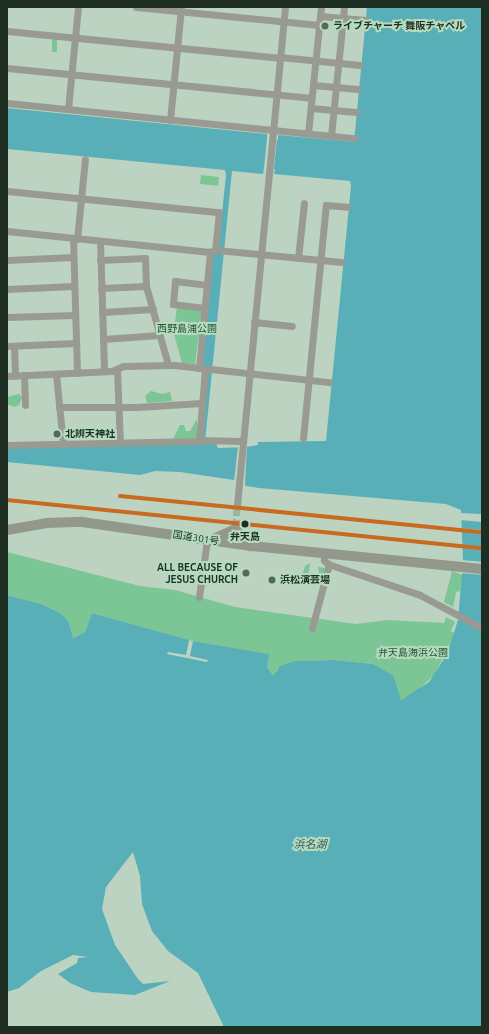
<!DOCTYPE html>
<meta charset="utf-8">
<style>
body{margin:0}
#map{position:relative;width:489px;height:1034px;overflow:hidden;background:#bdd3c2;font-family:Ubuntu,"Noto Sans JP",sans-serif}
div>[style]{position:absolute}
.green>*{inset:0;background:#7cc595;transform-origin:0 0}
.water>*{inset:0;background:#58afb8}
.pier>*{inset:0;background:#bdd3c2;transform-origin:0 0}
.minor-tunnel>*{height:7px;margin-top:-3.5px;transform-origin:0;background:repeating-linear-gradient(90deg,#9db2a2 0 7px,transparent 0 10.5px)}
.minor>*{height:7px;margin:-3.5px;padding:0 3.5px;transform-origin:3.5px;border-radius:3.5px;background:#999b92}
.highway>*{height:10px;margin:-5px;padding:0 5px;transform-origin:5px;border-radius:5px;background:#92988c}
.rail-1>*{height:4px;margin:-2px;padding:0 2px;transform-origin:2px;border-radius:2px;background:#c96a21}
.dots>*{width:11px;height:11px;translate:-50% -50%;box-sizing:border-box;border:2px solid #b5dbbe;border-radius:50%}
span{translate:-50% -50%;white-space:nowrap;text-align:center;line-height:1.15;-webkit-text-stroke:4px #b5dbbe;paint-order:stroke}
.poi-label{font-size:10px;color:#1f2e23;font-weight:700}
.left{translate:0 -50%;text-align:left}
.right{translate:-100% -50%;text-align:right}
.park-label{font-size:10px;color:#253}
.stop-label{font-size:10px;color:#1f2e23;font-weight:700}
.street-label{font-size:10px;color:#1f2e23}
.water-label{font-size:11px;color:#35555c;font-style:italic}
.frame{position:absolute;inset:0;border:8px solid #1f2e23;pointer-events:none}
</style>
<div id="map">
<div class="green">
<i style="left:52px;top:39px;width:5px;height:13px"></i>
<i style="left:201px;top:175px;width:18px;height:9px;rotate:6deg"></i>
<i style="clip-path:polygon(177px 306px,202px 310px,195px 364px,182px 363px,171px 323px,175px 323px)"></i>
<i style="clip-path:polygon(151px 391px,162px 394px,170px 392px,172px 401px,147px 403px,145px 396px)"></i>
<i style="clip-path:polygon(19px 394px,22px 397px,19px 405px,14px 407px,7px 404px,7px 397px)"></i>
<i style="clip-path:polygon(197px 419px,197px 438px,173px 439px,180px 425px,184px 425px,186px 431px,190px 431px)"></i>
<i style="clip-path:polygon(7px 552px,140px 586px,175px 590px,235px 607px,356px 624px,388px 620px,444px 623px,446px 617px,455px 622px,451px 631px,455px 634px,434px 675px,415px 693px,400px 700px,393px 675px,373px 664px,334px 660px,295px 661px,277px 669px,273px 677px,267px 667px,268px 654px,193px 641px,92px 613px,85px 632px,72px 638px,60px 613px,41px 604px,7px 595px)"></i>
<i style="clip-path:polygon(310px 563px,308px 577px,305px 580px,302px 576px,305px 566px)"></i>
<i style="clip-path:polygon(318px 567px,325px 568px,320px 584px,315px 575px,319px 573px)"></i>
<i style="clip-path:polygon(452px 571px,462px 575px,460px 591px,456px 592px,453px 607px,444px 602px)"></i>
</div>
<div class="water">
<i style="clip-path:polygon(evenodd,367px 7px,482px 7px,482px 1027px,224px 1027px,198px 973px,168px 951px,152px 931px,142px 904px,140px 876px,133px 852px,106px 887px,102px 909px,115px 945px,138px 979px,143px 984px,170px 981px,135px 995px,91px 992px,70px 983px,58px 974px,77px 963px,78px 958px,88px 957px,73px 955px,41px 971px,19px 988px,7px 992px,7px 595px,41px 604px,60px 613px,68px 621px,73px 638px,85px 632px,92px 613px,193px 641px,269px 654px,267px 667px,273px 676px,280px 666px,295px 661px,334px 660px,373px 664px,393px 675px,401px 700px,429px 682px,447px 654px,458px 620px,463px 560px,461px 510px,446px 504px,259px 488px,246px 486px,234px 480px,180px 472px,155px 471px,140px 475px,7px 462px,7px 447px,200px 443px,202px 364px,212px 256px,218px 252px,226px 175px,225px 170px,7px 149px,7px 108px,267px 134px,267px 139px,278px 140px,278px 135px,354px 142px,367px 7px,264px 168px,275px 169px,274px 174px,350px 181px,351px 186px,326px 441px,258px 442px,258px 445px,247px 447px,218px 448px,216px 443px,205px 442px,232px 171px,263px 174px,264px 168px)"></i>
</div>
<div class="pier">
<i style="left:267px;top:139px;width:10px;height:29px;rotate:6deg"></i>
<i style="clip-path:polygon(247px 445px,245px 486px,240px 485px,234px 482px,238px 446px)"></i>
<i style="clip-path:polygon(459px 513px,482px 514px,482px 522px,460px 520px)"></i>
<i style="left:460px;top:528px;width:22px;height:3px;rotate:5deg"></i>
<i style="left:460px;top:545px;width:22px;height:3px;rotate:5deg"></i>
<i style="left:461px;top:560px;width:21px;height:13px;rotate:5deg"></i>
<i style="clip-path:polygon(189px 640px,193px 641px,190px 656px,208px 660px,207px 662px,167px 654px,168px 652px,186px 655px)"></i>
</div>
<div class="minor-tunnel">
<i style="left:236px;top:526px;width:21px;rotate:-87deg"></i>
</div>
<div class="minor">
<i style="left:136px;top:7px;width:184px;rotate:5.6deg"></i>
<i style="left:320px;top:16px;width:46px;rotate:5deg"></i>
<i style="left:7px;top:31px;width:274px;rotate:5.6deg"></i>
<i style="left:280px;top:57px;width:80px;rotate:5.7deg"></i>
<i style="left:7px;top:68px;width:306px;rotate:5.6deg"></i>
<i style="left:313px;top:85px;width:45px;rotate:5.1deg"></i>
<i style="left:7px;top:103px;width:349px;rotate:5.8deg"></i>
<i style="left:311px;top:108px;width:45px;rotate:5.1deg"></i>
<i style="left:68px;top:109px;width:102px;rotate:-84.4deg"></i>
<i style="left:170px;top:120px;width:114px;rotate:-84.4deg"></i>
<i style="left:308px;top:133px;width:127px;rotate:-84.1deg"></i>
<i style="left:331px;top:136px;width:130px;rotate:-84.2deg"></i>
<i style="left:7px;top:191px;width:213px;rotate:5.7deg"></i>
<i style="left:219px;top:212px;width:39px;rotate:96deg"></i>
<i style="left:7px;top:231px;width:204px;rotate:5.9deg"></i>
<i style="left:210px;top:252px;width:7px;rotate:-16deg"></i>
<i style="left:217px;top:250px;width:125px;rotate:5.5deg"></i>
<i style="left:73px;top:238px;width:135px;rotate:88.3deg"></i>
<i style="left:77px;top:239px;width:80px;rotate:-84.3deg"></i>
<i style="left:100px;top:241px;width:130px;rotate:88.2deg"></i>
<i style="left:298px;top:258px;width:55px;rotate:-83.8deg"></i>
<i style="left:7px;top:260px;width:66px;rotate:-2.6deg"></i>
<i style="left:100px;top:260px;width:45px;rotate:-2.5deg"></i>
<i style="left:145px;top:258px;width:28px;rotate:88deg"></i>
<i style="left:146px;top:286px;width:82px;rotate:74.4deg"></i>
<i style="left:101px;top:288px;width:45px;rotate:-2.5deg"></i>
<i style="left:7px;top:289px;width:67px;rotate:-2.6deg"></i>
<i style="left:205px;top:308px;width:32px;rotate:-173deg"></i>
<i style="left:173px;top:304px;width:23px;rotate:-85deg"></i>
<i style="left:175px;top:281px;width:32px;rotate:7deg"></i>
<i style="left:102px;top:312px;width:51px;rotate:-3.4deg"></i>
<i style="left:7px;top:317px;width:68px;rotate:-1.7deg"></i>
<i style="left:254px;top:322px;width:38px;rotate:6deg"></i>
<i style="left:103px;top:339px;width:57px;rotate:-4deg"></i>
<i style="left:7px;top:346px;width:69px;rotate:-2.5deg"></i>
<i style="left:14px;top:346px;width:30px;rotate:88deg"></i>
<i style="left:199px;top:368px;width:117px;rotate:-84.6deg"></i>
<i style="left:117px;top:369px;width:74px;rotate:87.7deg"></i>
<i style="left:56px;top:374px;width:70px;rotate:84.3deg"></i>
<i style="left:24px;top:375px;width:30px;rotate:88deg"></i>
<i style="left:7px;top:376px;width:105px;rotate:-2.7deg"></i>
<i style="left:112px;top:371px;width:12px;rotate:-24deg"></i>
<i style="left:123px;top:366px;width:51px;rotate:-1.1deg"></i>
<i style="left:174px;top:365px;width:156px;rotate:6.3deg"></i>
<i style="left:59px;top:407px;width:78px"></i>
<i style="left:137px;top:407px;width:65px;rotate:-3.5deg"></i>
<i style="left:303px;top:438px;width:234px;rotate:-84.4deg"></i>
<i style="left:326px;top:205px;width:21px;rotate:5deg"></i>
<i style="left:199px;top:440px;width:44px;rotate:1.3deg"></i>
<i style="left:7px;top:445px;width:192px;rotate:-1.2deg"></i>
<i style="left:199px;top:441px;width:72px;rotate:-85.2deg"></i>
<i style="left:237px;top:505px;width:500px;rotate:-84.49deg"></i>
<i style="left:324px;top:554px;width:6px;rotate:90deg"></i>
<i style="left:324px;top:560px;width:6px;rotate:45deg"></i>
<i style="left:328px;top:564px;width:97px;rotate:18.6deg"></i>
<i style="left:420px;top:595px;width:70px;rotate:28deg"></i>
<i style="left:199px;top:597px;width:58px;rotate:-82deg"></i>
<i style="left:312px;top:628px;width:66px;rotate:-75.1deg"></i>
</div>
<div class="highway">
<i style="left:7px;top:530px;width:40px;rotate:-10deg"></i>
<i style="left:46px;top:523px;width:36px;rotate:-2deg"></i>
<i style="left:82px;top:522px;width:171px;rotate:8.1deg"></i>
<i style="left:251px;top:546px;width:232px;rotate:5.7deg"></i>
<i style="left:213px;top:539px;width:24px;rotate:-24deg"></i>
<i style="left:235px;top:529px;width:23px;rotate:49deg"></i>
</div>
<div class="rail-1">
<i style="left:120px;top:496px;width:364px;rotate:5.7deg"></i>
<i style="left:7px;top:500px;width:477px;rotate:5.8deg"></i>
</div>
<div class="dots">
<i style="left:325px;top:26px;background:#56685b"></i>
<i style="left:57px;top:434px;background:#56685b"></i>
<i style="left:245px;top:524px;background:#1f2e23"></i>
<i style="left:246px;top:573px;background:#56685b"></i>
<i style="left:272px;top:580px;background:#56685b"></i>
</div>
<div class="poi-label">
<span class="left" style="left:333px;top:26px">ライブチャーチ 舞阪チャペル</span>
<span class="left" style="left:65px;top:434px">北辨天神社</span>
<span class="right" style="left:238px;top:573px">ALL BECAUSE OF<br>JESUS CHURCH</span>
<span class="left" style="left:280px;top:580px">浜松演芸場</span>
</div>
<div class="park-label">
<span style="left:187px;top:329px">西野島浦公園</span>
<span style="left:413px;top:653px">弁天島海浜公園</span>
</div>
<div class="stop-label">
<span style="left:245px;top:537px">弁天島</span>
</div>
<div class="street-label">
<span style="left:196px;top:538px;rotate:9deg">国道301号</span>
</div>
<div class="water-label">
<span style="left:310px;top:844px">浜名湖</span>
</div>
<div class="frame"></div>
</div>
